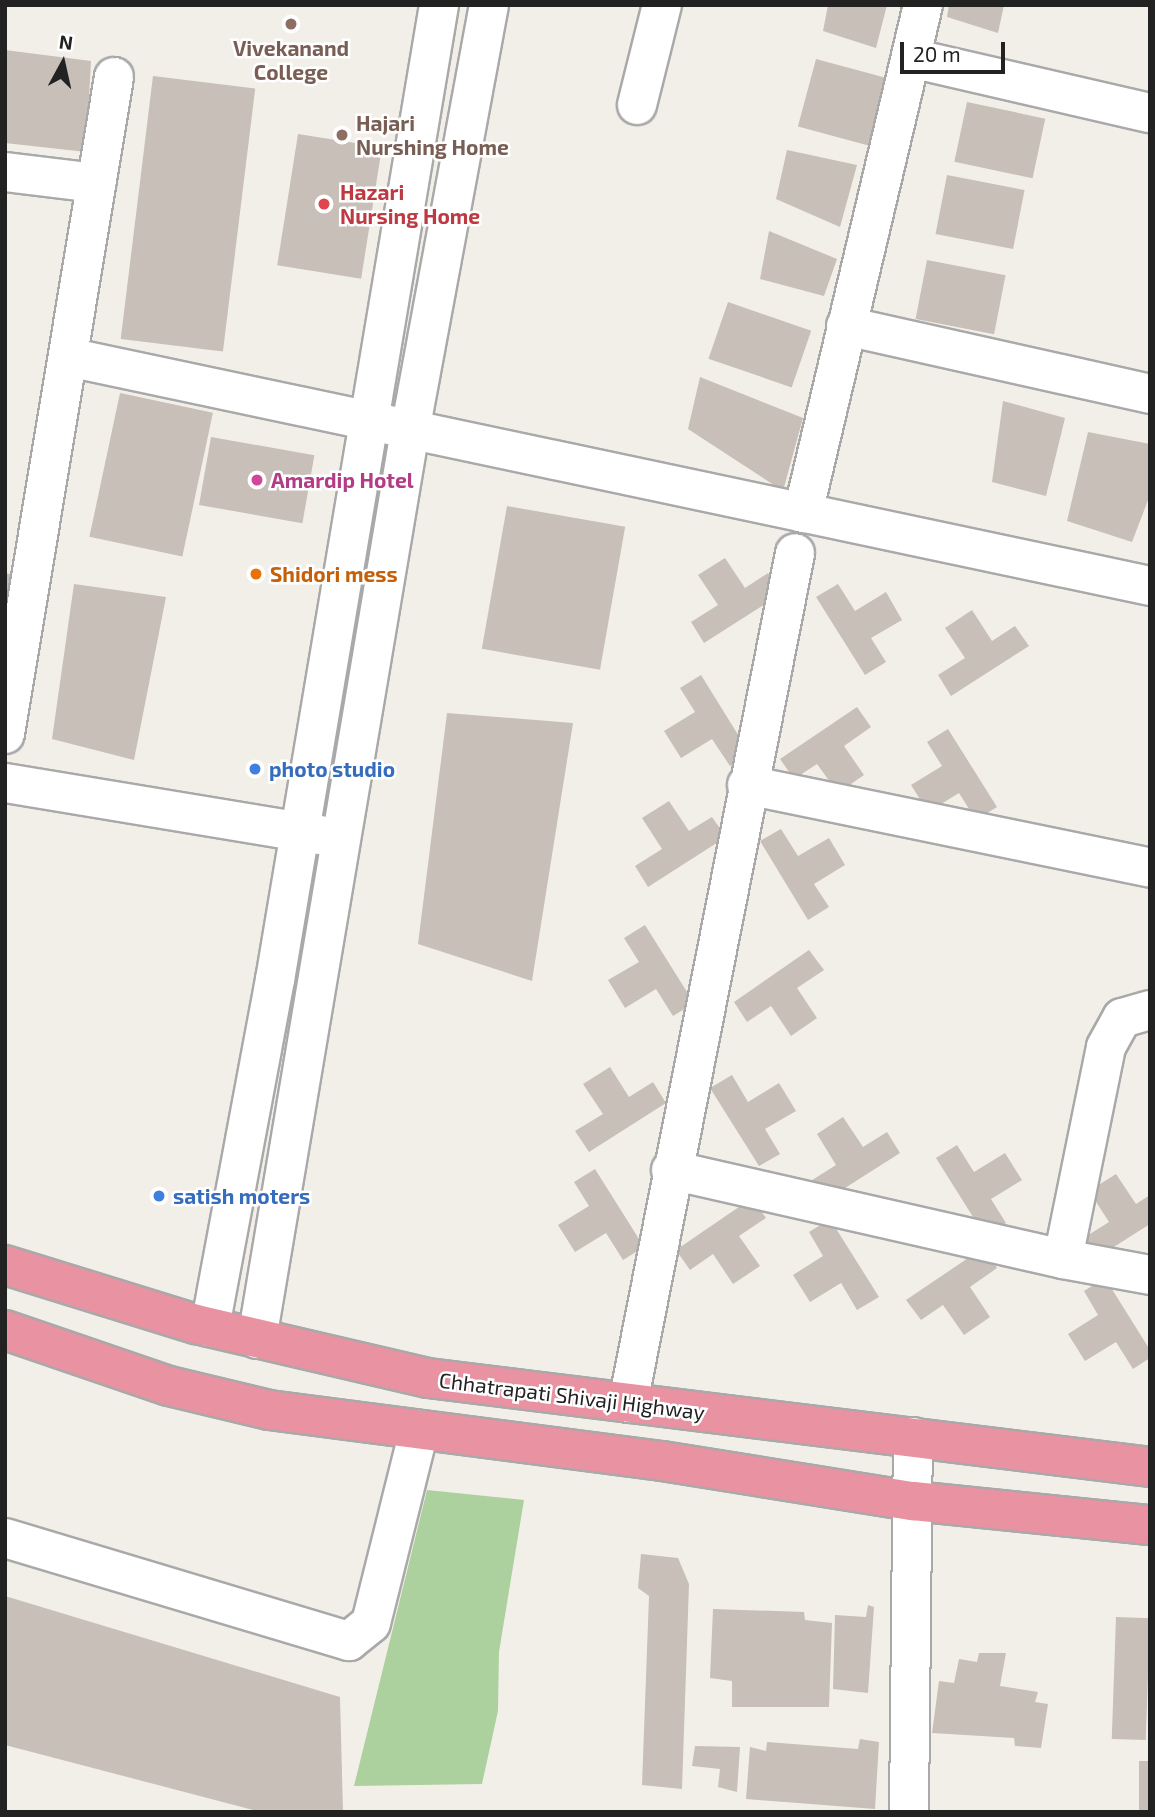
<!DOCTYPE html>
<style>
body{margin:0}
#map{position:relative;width:1155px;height:1817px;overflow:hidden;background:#f2efe9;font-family:"Exo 2",sans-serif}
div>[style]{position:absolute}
.forest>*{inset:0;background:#add19e}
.building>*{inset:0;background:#c7bfb8;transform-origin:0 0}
.roads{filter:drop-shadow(2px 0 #a9a9a9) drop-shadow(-2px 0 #a9a9a9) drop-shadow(0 2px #a9a9a9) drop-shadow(0 -2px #a9a9a9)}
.minor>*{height:38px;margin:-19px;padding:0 19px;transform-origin:19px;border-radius:19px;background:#fff}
.highway>*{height:38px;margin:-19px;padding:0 19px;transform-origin:19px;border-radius:19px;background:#e892a2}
.dots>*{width:19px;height:19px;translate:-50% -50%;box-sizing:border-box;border:4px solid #fff;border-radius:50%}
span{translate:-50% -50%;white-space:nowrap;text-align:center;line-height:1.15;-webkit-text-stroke:5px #fff;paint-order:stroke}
.education-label{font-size:21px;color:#785e54;font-weight:700}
.left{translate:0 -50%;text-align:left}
.health-label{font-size:21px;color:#be3a42;font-weight:700}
.hotel-label{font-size:21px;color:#b23c85;font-weight:700}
.food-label{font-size:21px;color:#c56008;font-weight:700}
.shop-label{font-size:21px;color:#366cbe;font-weight:700}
.street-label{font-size:21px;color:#222}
.frame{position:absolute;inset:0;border:7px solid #222;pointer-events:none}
.north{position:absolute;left:28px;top:28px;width:70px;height:70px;-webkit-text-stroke:5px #fff;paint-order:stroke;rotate:8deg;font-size:19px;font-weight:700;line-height:28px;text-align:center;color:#222}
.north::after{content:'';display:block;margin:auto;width:24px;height:32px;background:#222;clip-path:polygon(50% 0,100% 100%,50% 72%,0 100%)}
.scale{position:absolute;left:900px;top:42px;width:105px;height:32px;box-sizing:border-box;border:4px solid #222;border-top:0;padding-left:9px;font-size:21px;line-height:24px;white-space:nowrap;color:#222;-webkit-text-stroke:5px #fff;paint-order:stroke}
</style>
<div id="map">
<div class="forest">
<i style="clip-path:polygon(427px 1490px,524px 1500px,499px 1652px,498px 1711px,482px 1784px,354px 1786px)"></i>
</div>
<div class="building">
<i style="clip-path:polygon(828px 5px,887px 5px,876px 48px,823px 31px)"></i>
<i style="clip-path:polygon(949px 5px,1004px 5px,998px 33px,947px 17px)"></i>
<i style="clip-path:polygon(5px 50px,91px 61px,86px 152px,5px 143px)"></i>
<i style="left:816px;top:59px;width:73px;height:70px;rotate:15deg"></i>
<i style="left:153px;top:76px;width:103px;height:265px;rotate:7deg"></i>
<i style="left:967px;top:102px;width:80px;height:61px;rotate:12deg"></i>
<i style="left:298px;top:134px;width:85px;height:133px;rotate:9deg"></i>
<i style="clip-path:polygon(787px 150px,857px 165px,840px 227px,776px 199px)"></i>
<i style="left:947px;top:175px;width:79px;height:60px;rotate:11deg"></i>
<i style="clip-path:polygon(769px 231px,837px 259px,824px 296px,760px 279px)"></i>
<i style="left:927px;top:260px;width:80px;height:60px;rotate:11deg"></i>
<i style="left:728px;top:302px;width:88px;height:60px;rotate:19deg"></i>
<i style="clip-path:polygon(700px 377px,803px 418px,783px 491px,688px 429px)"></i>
<i style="left:120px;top:393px;width:95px;height:147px;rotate:12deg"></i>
<i style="clip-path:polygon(1003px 401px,1065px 418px,1046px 496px,992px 482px)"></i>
<i style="clip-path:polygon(1088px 432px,1150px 444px,1150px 495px,1132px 542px,1067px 521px)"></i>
<i style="left:211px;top:437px;width:105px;height:69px;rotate:10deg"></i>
<i style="left:507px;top:506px;width:120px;height:145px;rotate:10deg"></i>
<i style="clip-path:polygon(725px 558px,745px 588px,768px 573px,781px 594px,704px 643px,691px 622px,718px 605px,698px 575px)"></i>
<i style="clip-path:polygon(5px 573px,14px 575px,5px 617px)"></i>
<i style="clip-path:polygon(74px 584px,166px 597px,134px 760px,52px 739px)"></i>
<i style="clip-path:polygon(838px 584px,855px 611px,886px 592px,902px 620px,871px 638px,886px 662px,865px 675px,816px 597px)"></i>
<i style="clip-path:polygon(972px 610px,992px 641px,1015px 626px,1029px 646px,951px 696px,938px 675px,965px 658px,945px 628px)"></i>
<i style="clip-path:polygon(701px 675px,750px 754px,730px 766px,712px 739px,681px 758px,664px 731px,695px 712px,680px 688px)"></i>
<i style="clip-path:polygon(857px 707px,871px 727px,844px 746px,864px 775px,838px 793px,817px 764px,794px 779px,780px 759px)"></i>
<i style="clip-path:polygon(447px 713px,573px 723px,532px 981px,418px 944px)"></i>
<i style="clip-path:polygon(948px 729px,997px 807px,976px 820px,959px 793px,928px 812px,911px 785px,942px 766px,927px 742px)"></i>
<i style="clip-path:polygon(669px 801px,689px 831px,712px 817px,726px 837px,648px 887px,635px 866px,662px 849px,642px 818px)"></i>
<i style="clip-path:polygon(781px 829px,798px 856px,829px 838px,845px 865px,814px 884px,829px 907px,808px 920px,760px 841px)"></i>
<i style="clip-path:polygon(645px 925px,694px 1003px,673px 1016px,656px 989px,625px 1008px,608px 980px,639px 962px,624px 938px)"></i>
<i style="clip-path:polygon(809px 950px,824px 970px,797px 988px,817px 1018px,791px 1036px,771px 1006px,747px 1022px,734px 1002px)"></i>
<i style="clip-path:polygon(610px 1067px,629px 1097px,653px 1082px,666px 1103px,589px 1152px,575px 1131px,603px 1114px,583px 1084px)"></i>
<i style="clip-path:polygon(732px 1075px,748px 1102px,779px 1083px,796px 1111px,765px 1129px,780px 1154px,759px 1166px,710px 1088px)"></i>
<i style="clip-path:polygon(843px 1117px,863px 1147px,887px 1132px,900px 1153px,823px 1202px,809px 1182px,836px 1165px,817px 1134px)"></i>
<i style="clip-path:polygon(957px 1145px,974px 1172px,1005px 1153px,1022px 1180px,991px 1199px,1006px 1223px,985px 1236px,936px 1158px)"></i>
<i style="clip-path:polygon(595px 1169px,644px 1247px,623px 1260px,606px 1233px,575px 1252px,558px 1225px,589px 1206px,574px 1182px)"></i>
<i style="clip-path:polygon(1116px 1174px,1136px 1204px,1150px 1195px,1150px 1224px,1095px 1259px,1082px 1239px,1109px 1222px,1089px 1191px)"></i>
<i style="clip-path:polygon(752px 1198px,766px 1218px,739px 1236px,760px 1266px,733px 1284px,713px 1254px,690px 1270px,676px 1250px)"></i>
<i style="clip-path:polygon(830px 1219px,879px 1297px,857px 1310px,841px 1283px,810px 1302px,793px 1275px,823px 1256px,809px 1232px)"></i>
<i style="clip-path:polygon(983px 1248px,997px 1268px,970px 1287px,990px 1317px,964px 1335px,943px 1305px,921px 1320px,906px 1300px)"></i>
<i style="clip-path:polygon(1105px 1278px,1150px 1350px,1150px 1358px,1133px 1369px,1116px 1342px,1085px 1361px,1068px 1334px,1098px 1315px,1084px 1291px)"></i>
<i style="clip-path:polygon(641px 1554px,678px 1558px,689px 1584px,682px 1789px,642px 1785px,649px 1596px,638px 1588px)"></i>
<i style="clip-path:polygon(5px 1596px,340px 1697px,343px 1812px,261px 1812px,5px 1745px)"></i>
<i style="clip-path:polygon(868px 1605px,874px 1607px,868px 1693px,833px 1689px,835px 1615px,866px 1617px)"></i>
<i style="clip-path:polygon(713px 1609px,804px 1612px,805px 1620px,832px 1623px,829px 1707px,732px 1707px,732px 1681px,710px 1678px)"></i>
<i style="left:1116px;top:1617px;width:34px;height:122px;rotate:2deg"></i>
<i style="clip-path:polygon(979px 1653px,1006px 1653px,1000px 1686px,1038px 1692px,1035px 1702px,1048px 1704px,1041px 1748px,1015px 1746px,1014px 1738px,932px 1733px,939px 1681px,954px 1683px,959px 1659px,977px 1662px)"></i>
<i style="clip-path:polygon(860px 1739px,879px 1742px,875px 1809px,746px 1799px,750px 1747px,766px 1751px,767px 1742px,858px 1749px)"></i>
<i style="clip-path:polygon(695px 1746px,740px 1747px,737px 1792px,718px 1787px,720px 1769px,692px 1766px)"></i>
<i style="left:1139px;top:1761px;width:11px;height:51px"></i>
</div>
<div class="roads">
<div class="minor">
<i style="left:911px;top:58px;width:245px;rotate:13deg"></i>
<i style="left:637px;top:105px;width:103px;rotate:-76deg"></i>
<i style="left:5px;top:172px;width:92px;rotate:6.9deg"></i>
<i style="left:846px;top:326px;width:312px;rotate:12.6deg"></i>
<i style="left:68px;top:357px;width:1106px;rotate:11.95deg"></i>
<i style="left:803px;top:513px;width:522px;rotate:-76.71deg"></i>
<i style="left:5px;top:734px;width:666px;rotate:-80.58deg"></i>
<i style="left:5px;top:783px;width:323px;rotate:9.4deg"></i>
<i style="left:747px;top:785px;width:411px;rotate:11.6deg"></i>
<i style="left:1150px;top:1010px;width:29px;rotate:164deg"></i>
<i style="left:1122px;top:1018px;width:33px;rotate:119deg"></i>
<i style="left:1106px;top:1047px;width:216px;rotate:101.5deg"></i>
<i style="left:1063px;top:1259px;width:88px;rotate:10.4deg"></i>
<i style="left:671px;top:1170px;width:402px;rotate:12.8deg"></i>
<i style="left:210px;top:1327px;width:353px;rotate:-79.4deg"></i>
<i style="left:275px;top:980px;width:989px;rotate:-80.45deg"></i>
<i style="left:257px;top:1339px;width:921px;rotate:-80.44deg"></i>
<i style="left:410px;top:431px;width:433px;rotate:-79.5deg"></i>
<i style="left:628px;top:1403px;width:866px;rotate:-78.88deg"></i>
<i style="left:5px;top:1538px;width:359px;rotate:16.7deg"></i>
<i style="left:349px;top:1641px;width:28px;rotate:-39deg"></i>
<i style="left:371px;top:1623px;width:199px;rotate:-76deg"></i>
<i style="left:909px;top:1812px;width:375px;rotate:-89.4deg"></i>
</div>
<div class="highway">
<i style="left:5px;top:1265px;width:200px;rotate:17.2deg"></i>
<i style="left:196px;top:1324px;width:238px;rotate:13.1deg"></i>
<i style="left:428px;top:1378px;width:727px;rotate:7.03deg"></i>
<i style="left:5px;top:1330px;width:173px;rotate:18.9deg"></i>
<i style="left:169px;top:1386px;width:103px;rotate:13.5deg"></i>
<i style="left:269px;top:1410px;width:396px;rotate:7.4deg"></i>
<i style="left:662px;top:1461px;width:254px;rotate:9.1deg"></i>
<i style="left:913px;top:1501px;width:238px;rotate:5.8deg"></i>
</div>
</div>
<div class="dots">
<i style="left:291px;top:24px;background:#8d6e63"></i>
<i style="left:342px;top:135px;background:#8d6e63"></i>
<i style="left:324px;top:204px;background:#e0444e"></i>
<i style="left:257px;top:480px;background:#d1479c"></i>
<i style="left:256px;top:574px;background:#e8710a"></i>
<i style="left:255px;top:769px;background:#3f7fe0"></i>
<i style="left:159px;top:1196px;background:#3f7fe0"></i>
</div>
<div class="education-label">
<span style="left:291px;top:60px">Vivekanand<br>College</span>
<span class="left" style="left:356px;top:135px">Hajari<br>Nurshing Home</span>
</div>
<div class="health-label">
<span class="left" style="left:340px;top:204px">Hazari<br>Nursing Home</span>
</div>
<div class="hotel-label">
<span class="left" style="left:271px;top:480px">Amardip Hotel</span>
</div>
<div class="food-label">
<span class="left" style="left:270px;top:574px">Shidori mess</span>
</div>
<div class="shop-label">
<span class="left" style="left:269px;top:769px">photo studio</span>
<span class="left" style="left:173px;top:1196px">satish moters</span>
</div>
<div class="street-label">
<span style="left:572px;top:1396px;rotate:7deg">Chhatrapati Shivaji Highway</span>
</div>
<div class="frame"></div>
<div class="north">N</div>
<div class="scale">20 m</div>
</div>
